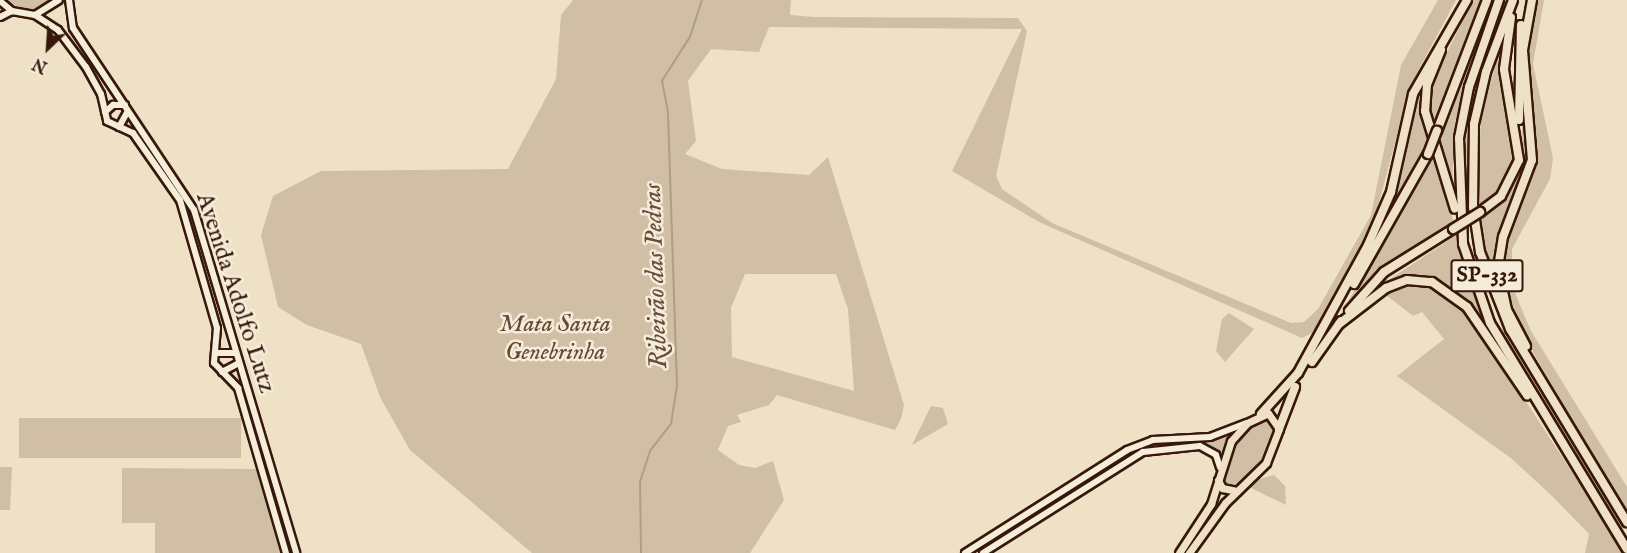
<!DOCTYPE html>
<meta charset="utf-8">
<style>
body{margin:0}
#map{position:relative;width:1627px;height:553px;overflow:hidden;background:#efe1c5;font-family:"IM FELL English",serif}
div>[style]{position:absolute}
.green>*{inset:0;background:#d0bfa5;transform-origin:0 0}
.stream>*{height:1.5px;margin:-0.75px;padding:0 0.75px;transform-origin:0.75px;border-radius:0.75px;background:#b09d86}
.roads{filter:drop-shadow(2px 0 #37180b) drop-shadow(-2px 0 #37180b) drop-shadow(0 2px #37180b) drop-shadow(0 -2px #37180b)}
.secondary>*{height:6px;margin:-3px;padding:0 3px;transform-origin:3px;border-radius:3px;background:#f5ecd9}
.primary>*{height:7px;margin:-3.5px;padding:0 3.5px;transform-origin:3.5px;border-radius:3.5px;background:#efe1c5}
.highway>*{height:8px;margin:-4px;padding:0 4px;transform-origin:4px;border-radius:4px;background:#efe1c5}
.bridges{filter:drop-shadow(2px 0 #37180b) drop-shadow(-2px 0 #37180b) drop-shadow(0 2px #37180b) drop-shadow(0 -2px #37180b)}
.highway-bridge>*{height:8px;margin:-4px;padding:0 4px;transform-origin:4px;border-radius:4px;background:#efe1c5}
span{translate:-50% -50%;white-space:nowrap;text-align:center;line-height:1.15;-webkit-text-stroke:5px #f5ecd9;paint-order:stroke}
.shield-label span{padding:2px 4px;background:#f5ecd9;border:2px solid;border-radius:4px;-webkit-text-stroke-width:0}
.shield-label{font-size:22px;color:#37180b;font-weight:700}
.street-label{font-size:24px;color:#37180b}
.park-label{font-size:24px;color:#654a39;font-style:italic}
.water-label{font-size:26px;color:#674d3c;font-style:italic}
.north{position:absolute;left:18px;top:18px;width:60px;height:60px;-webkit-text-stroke:4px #f5ecd9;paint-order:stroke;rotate:205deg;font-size:16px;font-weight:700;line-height:24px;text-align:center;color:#37180b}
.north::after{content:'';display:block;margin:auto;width:21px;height:27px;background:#37180b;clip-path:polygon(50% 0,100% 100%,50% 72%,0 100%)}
</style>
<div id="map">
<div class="green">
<i style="clip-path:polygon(4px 0,54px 0,30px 12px)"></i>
<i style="clip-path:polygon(evenodd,573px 0,791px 0,790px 15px,814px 17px,1018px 18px,1027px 31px,996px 176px,1002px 189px,1052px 223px,1291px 323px,1304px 322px,1318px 309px,1371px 215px,1401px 65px,1438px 0,1456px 0,1410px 86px,1376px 214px,1318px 330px,1302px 338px,1039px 222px,952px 171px,1022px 29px,769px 27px,759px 52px,711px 49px,688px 81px,696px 141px,685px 154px,722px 169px,809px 175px,828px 157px,904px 405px,901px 419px,895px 430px,777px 395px,769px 405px,737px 415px,741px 422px,728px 426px,718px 450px,739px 465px,755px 468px,773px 461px,784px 500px,750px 553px,532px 553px,410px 450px,380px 397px,361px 344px,307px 325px,278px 307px,261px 235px,273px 196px,321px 171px,508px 169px,556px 79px,561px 15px,573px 0,745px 274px,836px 274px,848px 309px,854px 391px,732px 357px,731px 308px,745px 274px)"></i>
<i style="clip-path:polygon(1473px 0,1482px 0,1433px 131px,1428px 91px)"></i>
<i style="clip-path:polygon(1493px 0,1455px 122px,1452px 187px,1438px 142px)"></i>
<i style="clip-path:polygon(1503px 0,1510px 0,1471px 129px,1471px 212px,1463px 216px,1461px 149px,1475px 80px)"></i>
<i style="clip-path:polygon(1537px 0,1544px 0,1533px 64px,1553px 158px,1550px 179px,1512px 249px,1512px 286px,1531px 331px,1627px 487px,1627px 514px,1534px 354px,1500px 275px,1503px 250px,1536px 161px,1527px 51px)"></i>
<i style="clip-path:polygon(1501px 46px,1516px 159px,1500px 193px,1477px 209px,1481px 114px)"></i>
<i style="clip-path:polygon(1520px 63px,1529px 160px,1496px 246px,1499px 294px,1478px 220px,1507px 198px,1523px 167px)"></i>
<i style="clip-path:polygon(1421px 83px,1428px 140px,1380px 230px,1392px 200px,1406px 125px)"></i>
<i style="clip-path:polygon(1434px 153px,1454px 223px,1384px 268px,1352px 303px,1349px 300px)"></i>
<i style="clip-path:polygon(1457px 235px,1464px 268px,1489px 335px,1458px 294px,1430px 278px,1405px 277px,1370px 292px)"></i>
<i style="clip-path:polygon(1424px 284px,1437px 287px,1468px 313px,1625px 553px,1585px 553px,1589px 534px,1553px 497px,1512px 459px,1397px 376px,1444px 339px,1422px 312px,1413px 316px,1386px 295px,1401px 285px)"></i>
<i style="clip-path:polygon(1229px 313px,1254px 329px,1225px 362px,1216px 351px,1222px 319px)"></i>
<i style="clip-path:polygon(931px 406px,943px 408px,948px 424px,912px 445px)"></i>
<i style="clip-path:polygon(1266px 416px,1276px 429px,1268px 451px,1237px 488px,1226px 487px,1221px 479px,1230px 448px,1245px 428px)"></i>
<i style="left:19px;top:418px;width:222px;height:40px"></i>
<i style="clip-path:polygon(1236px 430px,1220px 458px,1204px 444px,1147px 446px,1216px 439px)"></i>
<i style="clip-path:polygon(0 467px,12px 467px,10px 510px,0 510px)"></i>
<i style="clip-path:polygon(122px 468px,256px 469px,280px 553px,155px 553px,155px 523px,122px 523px)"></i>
<i style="clip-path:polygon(1274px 475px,1285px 486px,1286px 505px,1251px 488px,1256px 480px)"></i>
</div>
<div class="stream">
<i style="left:641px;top:553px;width:71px;rotate:-90.8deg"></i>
<i style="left:640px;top:482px;width:33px;rotate:-72deg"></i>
<i style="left:650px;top:451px;width:34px;rotate:-52deg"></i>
<i style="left:671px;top:424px;width:38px;rotate:-81deg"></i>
<i style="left:677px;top:386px;width:274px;rotate:-91.9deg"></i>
<i style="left:668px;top:112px;width:32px;rotate:-101deg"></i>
<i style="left:662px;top:81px;width:52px;rotate:-57.5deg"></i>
<i style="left:690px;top:37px;width:39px;rotate:-72deg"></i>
</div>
<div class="roads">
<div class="secondary">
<i style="left:69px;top:0;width:28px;rotate:82deg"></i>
<i style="left:73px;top:28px;width:219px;rotate:56.4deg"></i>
<i style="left:194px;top:210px;width:358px;rotate:73.4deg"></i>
<i style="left:0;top:1px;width:16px;rotate:40deg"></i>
<i style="left:12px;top:11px;width:23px;rotate:10deg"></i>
<i style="left:35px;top:15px;width:28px;rotate:-32deg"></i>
<i style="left:35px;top:15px;width:27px;rotate:33deg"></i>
<i style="left:58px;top:30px;width:46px;rotate:52.9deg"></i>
<i style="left:86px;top:67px;width:31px;rotate:61deg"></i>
<i style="left:101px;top:94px;width:28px;rotate:77deg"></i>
<i style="left:107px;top:121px;width:29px;rotate:25deg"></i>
<i style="left:133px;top:133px;width:82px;rotate:55deg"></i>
<i style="left:180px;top:200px;width:133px;rotate:73.9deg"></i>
<i style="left:217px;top:328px;width:35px;rotate:95deg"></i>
<i style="left:214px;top:363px;width:35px;rotate:46deg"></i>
<i style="left:238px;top:388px;width:172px;rotate:73.8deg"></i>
<i style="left:0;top:17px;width:13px;rotate:-27deg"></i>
<i style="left:105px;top:112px;width:11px;rotate:-41deg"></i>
<i style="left:113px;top:105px;width:12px"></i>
<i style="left:119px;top:127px;width:18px;rotate:-61deg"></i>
<i style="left:215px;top:353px;width:21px"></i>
<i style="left:222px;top:372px;width:19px;rotate:-28deg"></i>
<i style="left:965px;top:553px;width:192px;rotate:-32.4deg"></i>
<i style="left:1127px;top:450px;width:28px;rotate:-21deg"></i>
<i style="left:1153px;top:440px;width:57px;rotate:-3deg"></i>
<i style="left:1210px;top:437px;width:39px;rotate:-21deg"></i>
<i style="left:983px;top:553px;width:189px;rotate:-32.3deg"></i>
<i style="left:1143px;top:452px;width:57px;rotate:-6deg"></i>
<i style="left:1200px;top:446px;width:18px;rotate:29deg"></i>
<i style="left:1216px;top:455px;width:13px;rotate:72deg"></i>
</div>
<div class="primary">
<i style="left:1218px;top:480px;width:9px;rotate:63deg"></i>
<i style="left:1222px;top:488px;width:15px;rotate:11deg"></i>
<i style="left:1179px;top:553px;width:59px;rotate:-56.9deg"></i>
<i style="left:1211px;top:504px;width:66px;rotate:-72.4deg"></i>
<i style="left:1231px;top:441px;width:24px;rotate:-48deg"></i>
<i style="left:1247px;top:423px;width:23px;rotate:-25deg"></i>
<i style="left:1268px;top:413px;width:19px;rotate:55deg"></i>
<i style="left:1279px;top:429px;width:36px;rotate:111deg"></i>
<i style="left:1266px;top:463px;width:57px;rotate:135.7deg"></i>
<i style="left:1225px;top:503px;width:62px;rotate:125.8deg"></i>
</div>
<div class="highway">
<i style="left:1499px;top:0;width:92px;rotate:109deg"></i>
<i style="left:1469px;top:87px;width:52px;rotate:101.1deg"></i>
<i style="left:1459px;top:138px;width:106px;rotate:87.8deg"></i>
<i style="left:1463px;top:244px;width:83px;rotate:71.1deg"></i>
<i style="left:1490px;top:323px;width:264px;rotate:58.8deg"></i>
<i style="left:1513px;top:0;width:77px;rotate:110.6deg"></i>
<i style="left:1486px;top:72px;width:53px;rotate:103deg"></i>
<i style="left:1474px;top:124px;width:83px;rotate:90.7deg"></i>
<i style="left:1473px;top:207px;width:46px;rotate:81.2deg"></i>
<i style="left:1480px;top:252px;width:83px;rotate:68.7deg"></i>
<i style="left:1510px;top:329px;width:226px;rotate:58.8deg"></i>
<i style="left:1441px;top:50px;width:37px;rotate:112deg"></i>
<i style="left:1427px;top:84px;width:27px;rotate:94deg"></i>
<i style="left:1425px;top:111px;width:102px;rotate:73deg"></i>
<i style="left:1519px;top:120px;width:95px;rotate:-88.8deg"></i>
<i style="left:1437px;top:131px;width:140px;rotate:-69.1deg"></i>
<i style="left:1480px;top:212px;width:26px;rotate:-37deg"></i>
<i style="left:1501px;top:196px;width:40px;rotate:-63.4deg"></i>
<i style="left:1519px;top:160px;width:92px;rotate:-99.4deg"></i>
<i style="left:1504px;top:69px;width:52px;rotate:-82.3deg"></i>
<i style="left:1354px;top:284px;width:150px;rotate:-60.4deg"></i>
<i style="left:1349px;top:311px;width:52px;rotate:-48.1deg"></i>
<i style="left:1384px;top:272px;width:81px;rotate:-31.9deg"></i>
<i style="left:1339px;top:324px;width:59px;rotate:-37.5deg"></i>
<i style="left:1386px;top:288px;width:22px;rotate:-21deg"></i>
<i style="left:1407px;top:280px;width:25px;rotate:5deg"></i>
<i style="left:1432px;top:282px;width:43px;rotate:35.5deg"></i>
<i style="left:1467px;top:307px;width:107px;rotate:55.7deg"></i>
<i style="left:1526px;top:346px;width:41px;rotate:-117.8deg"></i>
<i style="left:1507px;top:310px;width:43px;rotate:-102.1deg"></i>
<i style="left:1498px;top:268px;width:31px;rotate:-81deg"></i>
<i style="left:1503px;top:237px;width:82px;rotate:-69.4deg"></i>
<i style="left:1532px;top:160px;width:110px;rotate:-94.7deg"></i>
<i style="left:1523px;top:50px;width:51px;rotate:-79.8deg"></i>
<i style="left:1312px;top:362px;width:50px;rotate:-54.7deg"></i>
<i style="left:1261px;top:414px;width:55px;rotate:-47.9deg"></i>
<i style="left:1298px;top:373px;width:146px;rotate:-61.3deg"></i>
<i style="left:1368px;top:245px;width:58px;rotate:-66.5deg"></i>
<i style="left:1391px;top:192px;width:100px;rotate:-77.3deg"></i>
<i style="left:1413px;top:94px;width:108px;rotate:-60.1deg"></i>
<i style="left:1279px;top:429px;width:45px;rotate:-69.1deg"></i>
</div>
</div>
<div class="bridges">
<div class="highway-bridge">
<i style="left:1428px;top:154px;width:25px;rotate:-69deg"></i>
<i style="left:1453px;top:229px;width:32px;rotate:-32deg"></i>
</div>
</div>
<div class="shield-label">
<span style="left:1487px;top:276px">SP-332</span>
</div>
<div class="street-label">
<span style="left:235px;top:293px;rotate:72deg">Avenida Adolfo Lutz</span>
</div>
<div class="park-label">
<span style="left:555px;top:339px">Mata Santa<br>Genebrinha</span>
</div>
<div class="water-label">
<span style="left:656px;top:276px;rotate:-92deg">Ribeirão das Pedras</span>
</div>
<div class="north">N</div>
</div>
